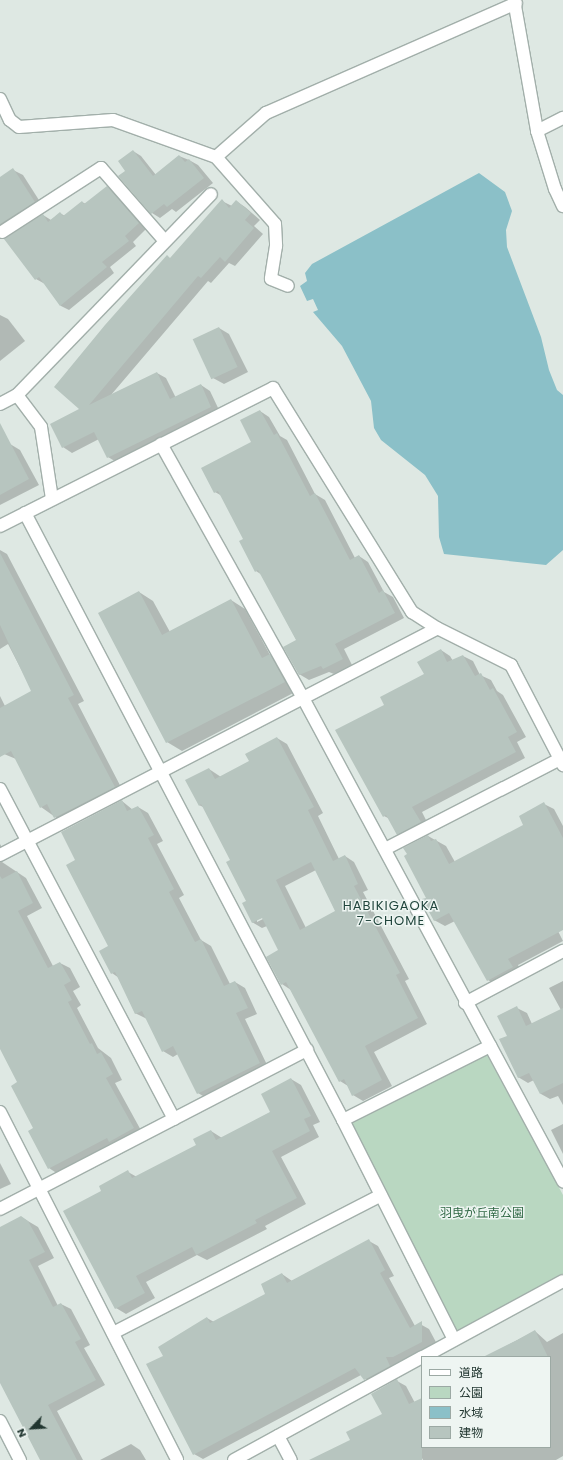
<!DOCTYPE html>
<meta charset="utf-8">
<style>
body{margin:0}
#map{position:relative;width:563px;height:1460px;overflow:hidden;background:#dee8e3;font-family:Poppins,"Noto Sans JP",sans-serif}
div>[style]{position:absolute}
.green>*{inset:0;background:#b9d7c1}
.water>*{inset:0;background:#8bc0c8}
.shadow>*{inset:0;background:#0003}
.building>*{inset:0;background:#b7c5bf;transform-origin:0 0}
.roads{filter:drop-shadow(1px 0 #a2afaa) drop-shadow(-1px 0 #a2afaa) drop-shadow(0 1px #a2afaa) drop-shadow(0 -1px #a2afaa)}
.minor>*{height:12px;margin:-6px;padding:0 6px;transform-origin:6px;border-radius:6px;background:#fff}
span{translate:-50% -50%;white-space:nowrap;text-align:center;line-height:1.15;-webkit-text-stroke:3px #eef5f2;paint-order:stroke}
.park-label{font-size:12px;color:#306845}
.neighbourhood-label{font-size:13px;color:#20453c;letter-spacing:1px}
.legend{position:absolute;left:421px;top:1356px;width:130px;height:92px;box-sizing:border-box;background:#eef5f2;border:1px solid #9ca9a4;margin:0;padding:5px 7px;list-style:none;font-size:12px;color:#213630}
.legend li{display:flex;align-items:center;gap:8px;height:20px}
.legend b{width:20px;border:1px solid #9ca9a4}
.north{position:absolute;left:12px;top:1408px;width:40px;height:40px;-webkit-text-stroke:3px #eef5f2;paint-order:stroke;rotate:245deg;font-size:11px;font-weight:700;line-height:16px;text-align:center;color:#213630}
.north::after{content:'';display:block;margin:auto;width:14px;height:18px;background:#213630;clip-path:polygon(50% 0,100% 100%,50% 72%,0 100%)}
</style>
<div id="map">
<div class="green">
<i style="clip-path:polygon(486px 1053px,563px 1195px,563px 1281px,454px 1340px,350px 1123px)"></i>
</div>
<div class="water">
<i style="clip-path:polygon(479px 173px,505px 192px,512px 211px,506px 230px,507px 247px,541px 337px,549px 370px,557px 390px,563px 395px,563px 550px,546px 565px,444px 554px,439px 537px,438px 496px,425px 475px,381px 440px,374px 428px,371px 401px,342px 346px,313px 312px,318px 310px,313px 299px,307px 301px,300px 286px,307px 281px,305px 273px,312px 264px)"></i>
</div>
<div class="shadow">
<i style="clip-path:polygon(133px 151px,141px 156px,156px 175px,179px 156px,189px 160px,198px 165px,213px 183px,176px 212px,172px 209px,160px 218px,152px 213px,127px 171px)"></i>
<i style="clip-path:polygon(13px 170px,23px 175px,44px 208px,0 236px,0 178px)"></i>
<i style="clip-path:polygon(107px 187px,115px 192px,147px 228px,133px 242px,136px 246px,110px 267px,114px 273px,69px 310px,61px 306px,45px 284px,36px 279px,43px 215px,51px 220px,60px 213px,65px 216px,82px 202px,86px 204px)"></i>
<i style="clip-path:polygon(222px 201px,232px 206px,236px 201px,245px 207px,260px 220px,254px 226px,263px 234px,235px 266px,229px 263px,211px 283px,208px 281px,111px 395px,157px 373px,166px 378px,176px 398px,201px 385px,210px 391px,220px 412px,118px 463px,108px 457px,99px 439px,72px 453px,63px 447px,81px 410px,171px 259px)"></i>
<i style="clip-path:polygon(0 315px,8px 319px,25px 341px,0 361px)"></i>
<i style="clip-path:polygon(219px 328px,229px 334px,248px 372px,224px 384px,213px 378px)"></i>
<i style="clip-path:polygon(260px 411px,269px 417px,280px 436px,287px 440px,315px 494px,325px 500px,355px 558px,359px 556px,368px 562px,384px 592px,393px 597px,404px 618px,344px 649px,352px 665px,334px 674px,329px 672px,309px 680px,299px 674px,297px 641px,262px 575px,256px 571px,245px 540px,222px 496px,215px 492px,252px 442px)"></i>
<i style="clip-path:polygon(10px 444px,20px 450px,39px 485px,0 505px,0 449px)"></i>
<i style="clip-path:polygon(0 550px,7px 554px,84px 701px,78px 704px,124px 793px,65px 824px,41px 807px,16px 759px,4px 754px,0 746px,0 696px,5px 706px,33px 692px,8px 644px,0 649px)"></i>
<i style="clip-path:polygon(139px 592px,153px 601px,170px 632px,231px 600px,245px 609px,270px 655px,284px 664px,299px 690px,182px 751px,167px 742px,100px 613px)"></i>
<i style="clip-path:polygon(441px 650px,450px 656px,453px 661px,463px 656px,473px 661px,480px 675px,491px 680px,497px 691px,503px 695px,526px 737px,517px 742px,525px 758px,422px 812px,430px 828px,407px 840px,397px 834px,390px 819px,384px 816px,385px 705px,425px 675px)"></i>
<i style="clip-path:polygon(evenodd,277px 738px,287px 744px,323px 813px,318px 816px,339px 859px,345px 856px,354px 862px,368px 890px,363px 892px,409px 979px,405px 981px,427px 1024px,374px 1052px,392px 1086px,363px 1101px,353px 1095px,348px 1086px,340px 1081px,291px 990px,282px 984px,280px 951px,267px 926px,262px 928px,252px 922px,248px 901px,232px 860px,205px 808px,199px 805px,209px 769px,221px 777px,250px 762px,277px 738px,316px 870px,336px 912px,306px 928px,285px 886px,316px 870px,277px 738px,267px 917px,257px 922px,257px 919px,267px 917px)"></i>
<i style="clip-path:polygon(122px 801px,133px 810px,138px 807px,148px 813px,163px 841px,157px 844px,184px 895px,179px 898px,201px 940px,211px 946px,230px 984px,235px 982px,245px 988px,257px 1014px,245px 1019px,269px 1069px,208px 1099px,198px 1093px,178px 1054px,173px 1057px,163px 1051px,147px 1019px,135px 1013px,119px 978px,112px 973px,110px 946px,76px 861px)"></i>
<i style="clip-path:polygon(544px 804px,554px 809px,563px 826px,563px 928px,558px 931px,563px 941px,518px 965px,522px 973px,498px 986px,488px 980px,455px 921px,445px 926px,434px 920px,427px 898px,428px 836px,446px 846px,455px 862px,525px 826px)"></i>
<i style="clip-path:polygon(0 844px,6px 854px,2px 862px,26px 878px,42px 908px,27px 916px,53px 966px,60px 963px,70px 968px,80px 987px,73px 991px,81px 1005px,77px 1008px,98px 1048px,111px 1058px,122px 1080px,115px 1083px,143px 1134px,58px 1174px,49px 1168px,19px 1083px,0 1047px)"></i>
<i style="clip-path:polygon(563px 981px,563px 1105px,558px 1096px,550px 1099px,541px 1094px,534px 1080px,528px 1083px,518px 1077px,508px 1036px,517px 1008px,527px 1013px,532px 1024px,561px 1010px,549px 988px)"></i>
<i style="clip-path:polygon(291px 1079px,301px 1085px,320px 1122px,313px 1125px,319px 1137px,281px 1157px,306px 1204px,265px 1226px,267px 1229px,207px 1260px,197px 1255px,146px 1282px,155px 1298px,126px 1314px,116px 1308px,103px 1191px,128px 1172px,137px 1177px,197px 1146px,211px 1131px,222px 1138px,271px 1112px)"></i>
<i style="clip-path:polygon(563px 1124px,563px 1154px,551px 1130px)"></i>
<i style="clip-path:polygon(0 1163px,11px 1184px,0 1189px)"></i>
<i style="clip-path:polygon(21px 1217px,38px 1227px,54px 1258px,38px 1266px,58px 1306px,61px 1304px,71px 1309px,90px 1345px,84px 1348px,105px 1385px,57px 1411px,83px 1460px,41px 1460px,0 1381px,0 1228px)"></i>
<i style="clip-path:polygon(369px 1241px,378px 1246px,394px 1276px,389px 1278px,415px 1326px,420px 1324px,429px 1329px,437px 1344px,374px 1385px,361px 1375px,203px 1459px,194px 1454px,207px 1318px,214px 1322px,267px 1294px,282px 1274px,292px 1281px)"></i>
<i style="clip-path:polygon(535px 1331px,547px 1342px,563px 1333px,563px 1456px,556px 1460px,423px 1460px,420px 1454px,408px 1460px,311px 1460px,352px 1440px,383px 1415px,397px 1381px,406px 1386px,415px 1403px,422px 1399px,422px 1447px,550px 1447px,550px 1357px,485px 1357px)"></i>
<i style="clip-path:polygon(131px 1444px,140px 1450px,146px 1460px,100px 1460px)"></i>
</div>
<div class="building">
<i style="clip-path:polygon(133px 150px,153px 176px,179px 155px,185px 162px,189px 159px,204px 178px,167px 207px,164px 204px,151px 214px,118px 176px,125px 171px,118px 161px)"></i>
<i style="clip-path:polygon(13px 168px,35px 202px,0 224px,0 177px)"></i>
<i style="clip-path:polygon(107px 186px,139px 223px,125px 236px,129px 241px,102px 262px,107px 267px,60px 306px,39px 277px,35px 280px,4px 239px,43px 214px,48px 222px,60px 212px,63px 216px,82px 201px,84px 204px)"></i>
<i style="clip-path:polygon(222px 199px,229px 208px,236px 200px,251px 213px,245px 220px,254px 228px,225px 262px,220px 257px,201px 278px,198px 276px,89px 405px,157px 372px,170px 399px,201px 384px,211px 407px,107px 458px,94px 432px,62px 448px,50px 424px,79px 409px,54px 387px,105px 325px,167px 255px,170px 258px)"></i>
<i style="left:219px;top:327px;width:44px;height:29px;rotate:65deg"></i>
<i style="clip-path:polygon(260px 410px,274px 435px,277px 433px,310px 496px,315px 493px,350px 560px,359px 555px,379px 593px,383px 590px,395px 613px,335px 644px,343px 659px,323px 669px,321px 666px,299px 675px,283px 647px,296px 640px,258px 570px,255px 572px,239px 541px,243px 539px,218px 491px,214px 493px,201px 468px,251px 442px,240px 420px)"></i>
<i style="clip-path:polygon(0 423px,29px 479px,0 495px)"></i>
<i style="clip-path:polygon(0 553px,74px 695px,68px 698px,115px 787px,54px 818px,47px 804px,40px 808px,11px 751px,0 757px,0 708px,31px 691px,0 625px)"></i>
<i style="clip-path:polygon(139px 591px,162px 635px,231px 599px,262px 658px,270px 654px,285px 682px,166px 743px,98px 613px)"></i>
<i style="clip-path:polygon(441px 649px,447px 662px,463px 655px,475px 676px,481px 673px,490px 690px,493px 688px,517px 732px,508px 737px,516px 752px,412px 807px,421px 822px,397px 835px,386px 815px,383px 817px,335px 730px,384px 705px,380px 697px,424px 674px,417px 662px)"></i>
<i style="clip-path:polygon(evenodd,277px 737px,314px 807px,308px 810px,333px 861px,345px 855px,358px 884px,354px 886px,400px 973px,396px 975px,418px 1018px,365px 1046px,382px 1080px,352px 1096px,344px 1079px,339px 1082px,286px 982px,281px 985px,266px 957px,278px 950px,262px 918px,252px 923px,242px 903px,246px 901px,226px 862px,230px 860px,201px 804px,199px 806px,185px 780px,209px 768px,215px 779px,249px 761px,245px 754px,277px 737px,311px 862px,335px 911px,300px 930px,276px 880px,311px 862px)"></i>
<i style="clip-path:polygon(122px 800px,127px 811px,138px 806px,154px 835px,148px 838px,174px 889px,169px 892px,195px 942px,201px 939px,224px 986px,235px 981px,248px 1008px,236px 1013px,260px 1063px,197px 1094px,173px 1046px,162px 1052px,142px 1011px,135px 1014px,115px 972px,111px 974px,99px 951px,108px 946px,66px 865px,75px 860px,61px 832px)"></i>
<i style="clip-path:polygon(544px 802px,563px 838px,563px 930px,508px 959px,513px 967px,487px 981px,449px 913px,434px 921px,422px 899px,426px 898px,404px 856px,407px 854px,403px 848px,428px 835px,431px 841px,436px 839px,449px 864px,523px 825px,519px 816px)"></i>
<i style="clip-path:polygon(17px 871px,33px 903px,18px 911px,48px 968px,60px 962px,71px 981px,64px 985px,72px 1000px,68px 1002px,90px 1044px,92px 1043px,97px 1054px,101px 1052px,113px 1074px,106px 1078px,134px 1128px,109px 1142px,107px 1138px,48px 1169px,28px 1131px,33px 1128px,11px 1086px,17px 1082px,0 1049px,0 876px,2px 879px)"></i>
<i style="clip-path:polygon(517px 1006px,526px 1026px,563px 1008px,563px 1083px,540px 1094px,529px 1073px,518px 1078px,499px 1039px,507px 1036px,497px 1016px)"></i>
<i style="clip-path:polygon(291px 1078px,311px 1116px,304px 1119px,310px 1131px,272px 1151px,297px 1198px,255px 1220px,257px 1223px,196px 1255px,192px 1247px,136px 1276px,145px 1293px,115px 1309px,63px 1211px,101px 1191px,99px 1186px,128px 1170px,132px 1178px,196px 1145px,193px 1139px,211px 1130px,216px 1140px,270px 1112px,261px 1094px)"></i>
<i style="clip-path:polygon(21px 1216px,28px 1221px,45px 1252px,29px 1260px,53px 1307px,61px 1303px,81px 1339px,75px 1342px,96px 1380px,48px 1405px,77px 1460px,40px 1460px,0 1383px,0 1227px)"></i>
<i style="clip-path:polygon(369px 1239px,385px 1270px,380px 1273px,410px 1328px,422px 1321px,422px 1342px,393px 1357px,386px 1357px,390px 1366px,364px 1380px,355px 1368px,193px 1455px,146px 1364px,163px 1356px,158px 1347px,207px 1317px,210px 1323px,265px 1294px,261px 1284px,282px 1273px,287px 1283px)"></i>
<i style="clip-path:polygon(535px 1330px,548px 1357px,483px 1357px,517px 1340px)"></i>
<i style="clip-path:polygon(397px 1379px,409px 1404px,422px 1398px,422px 1460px,309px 1460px,350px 1440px,346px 1432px,382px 1414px,371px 1394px)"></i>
</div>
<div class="roads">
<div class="minor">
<i style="left:514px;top:0;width:133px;rotate:80deg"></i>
<i style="left:537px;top:131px;width:61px;rotate:72.8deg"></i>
<i style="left:555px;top:189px;width:19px;rotate:65deg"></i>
<i style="left:0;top:99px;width:23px;rotate:65deg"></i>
<i style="left:10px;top:120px;width:11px;rotate:38deg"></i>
<i style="left:19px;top:127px;width:94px;rotate:-4.3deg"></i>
<i style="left:113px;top:120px;width:109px;rotate:19.8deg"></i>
<i style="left:216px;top:157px;width:89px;rotate:48.6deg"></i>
<i style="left:275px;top:224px;width:22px;rotate:87deg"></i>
<i style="left:276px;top:246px;width:33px;rotate:99deg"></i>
<i style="left:271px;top:279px;width:18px;rotate:22deg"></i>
<i style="left:537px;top:131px;width:29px;rotate:-27deg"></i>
<i style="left:216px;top:157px;width:67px;rotate:-41.3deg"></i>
<i style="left:266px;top:113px;width:273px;rotate:-23.7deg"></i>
<i style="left:2px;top:232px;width:118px;rotate:-32.9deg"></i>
<i style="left:101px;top:168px;width:97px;rotate:48.8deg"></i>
<i style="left:17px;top:395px;width:40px;rotate:53deg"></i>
<i style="left:41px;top:427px;width:73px;rotate:81.3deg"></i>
<i style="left:0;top:404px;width:19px;rotate:-28deg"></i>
<i style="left:17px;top:395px;width:279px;rotate:-46deg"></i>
<i style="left:161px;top:444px;width:291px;rotate:60.8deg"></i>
<i style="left:303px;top:698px;width:549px;rotate:61.71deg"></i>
<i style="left:25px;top:513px;width:685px;rotate:62.35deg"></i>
<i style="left:343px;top:1120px;width:246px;rotate:63.2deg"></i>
<i style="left:0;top:526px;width:306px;rotate:-26.8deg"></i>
<i style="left:273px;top:388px;width:264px;rotate:58.2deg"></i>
<i style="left:412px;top:612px;width:30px;rotate:33deg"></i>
<i style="left:437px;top:628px;width:83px;rotate:26.6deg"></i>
<i style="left:511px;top:665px;width:113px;rotate:62.5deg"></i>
<i style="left:0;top:789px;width:373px;rotate:62.2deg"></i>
<i style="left:385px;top:849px;width:197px;rotate:-27.2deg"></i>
<i style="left:0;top:855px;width:492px;rotate:-27.4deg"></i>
<i style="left:465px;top:1003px;width:111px;rotate:-28deg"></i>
<i style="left:0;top:1112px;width:390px;rotate:63deg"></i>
<i style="left:343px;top:1120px;width:165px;rotate:-26.7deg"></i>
<i style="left:0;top:1209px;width:346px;rotate:-27.4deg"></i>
<i style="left:113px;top:1333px;width:301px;rotate:-27.2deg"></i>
<i style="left:423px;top:1357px;width:159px;rotate:-28.5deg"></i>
<i style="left:0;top:1421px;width:44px;rotate:62.9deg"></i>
<i style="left:278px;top:1436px;width:27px;rotate:62deg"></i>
<i style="left:234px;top:1460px;width:214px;rotate:-28.7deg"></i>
</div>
</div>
<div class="park-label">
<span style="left:482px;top:1213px">羽曳が丘南公園</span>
</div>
<div class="neighbourhood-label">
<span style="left:391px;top:914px">HABIKIGAOKA<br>7-CHOME</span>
</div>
<ul class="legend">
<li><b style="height:5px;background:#fff"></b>道路</li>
<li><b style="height:11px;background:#b9d7c1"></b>公園</li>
<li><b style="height:11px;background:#8bc0c8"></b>水域</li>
<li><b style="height:11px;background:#b7c5bf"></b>建物</li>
</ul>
<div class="north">N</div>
</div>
